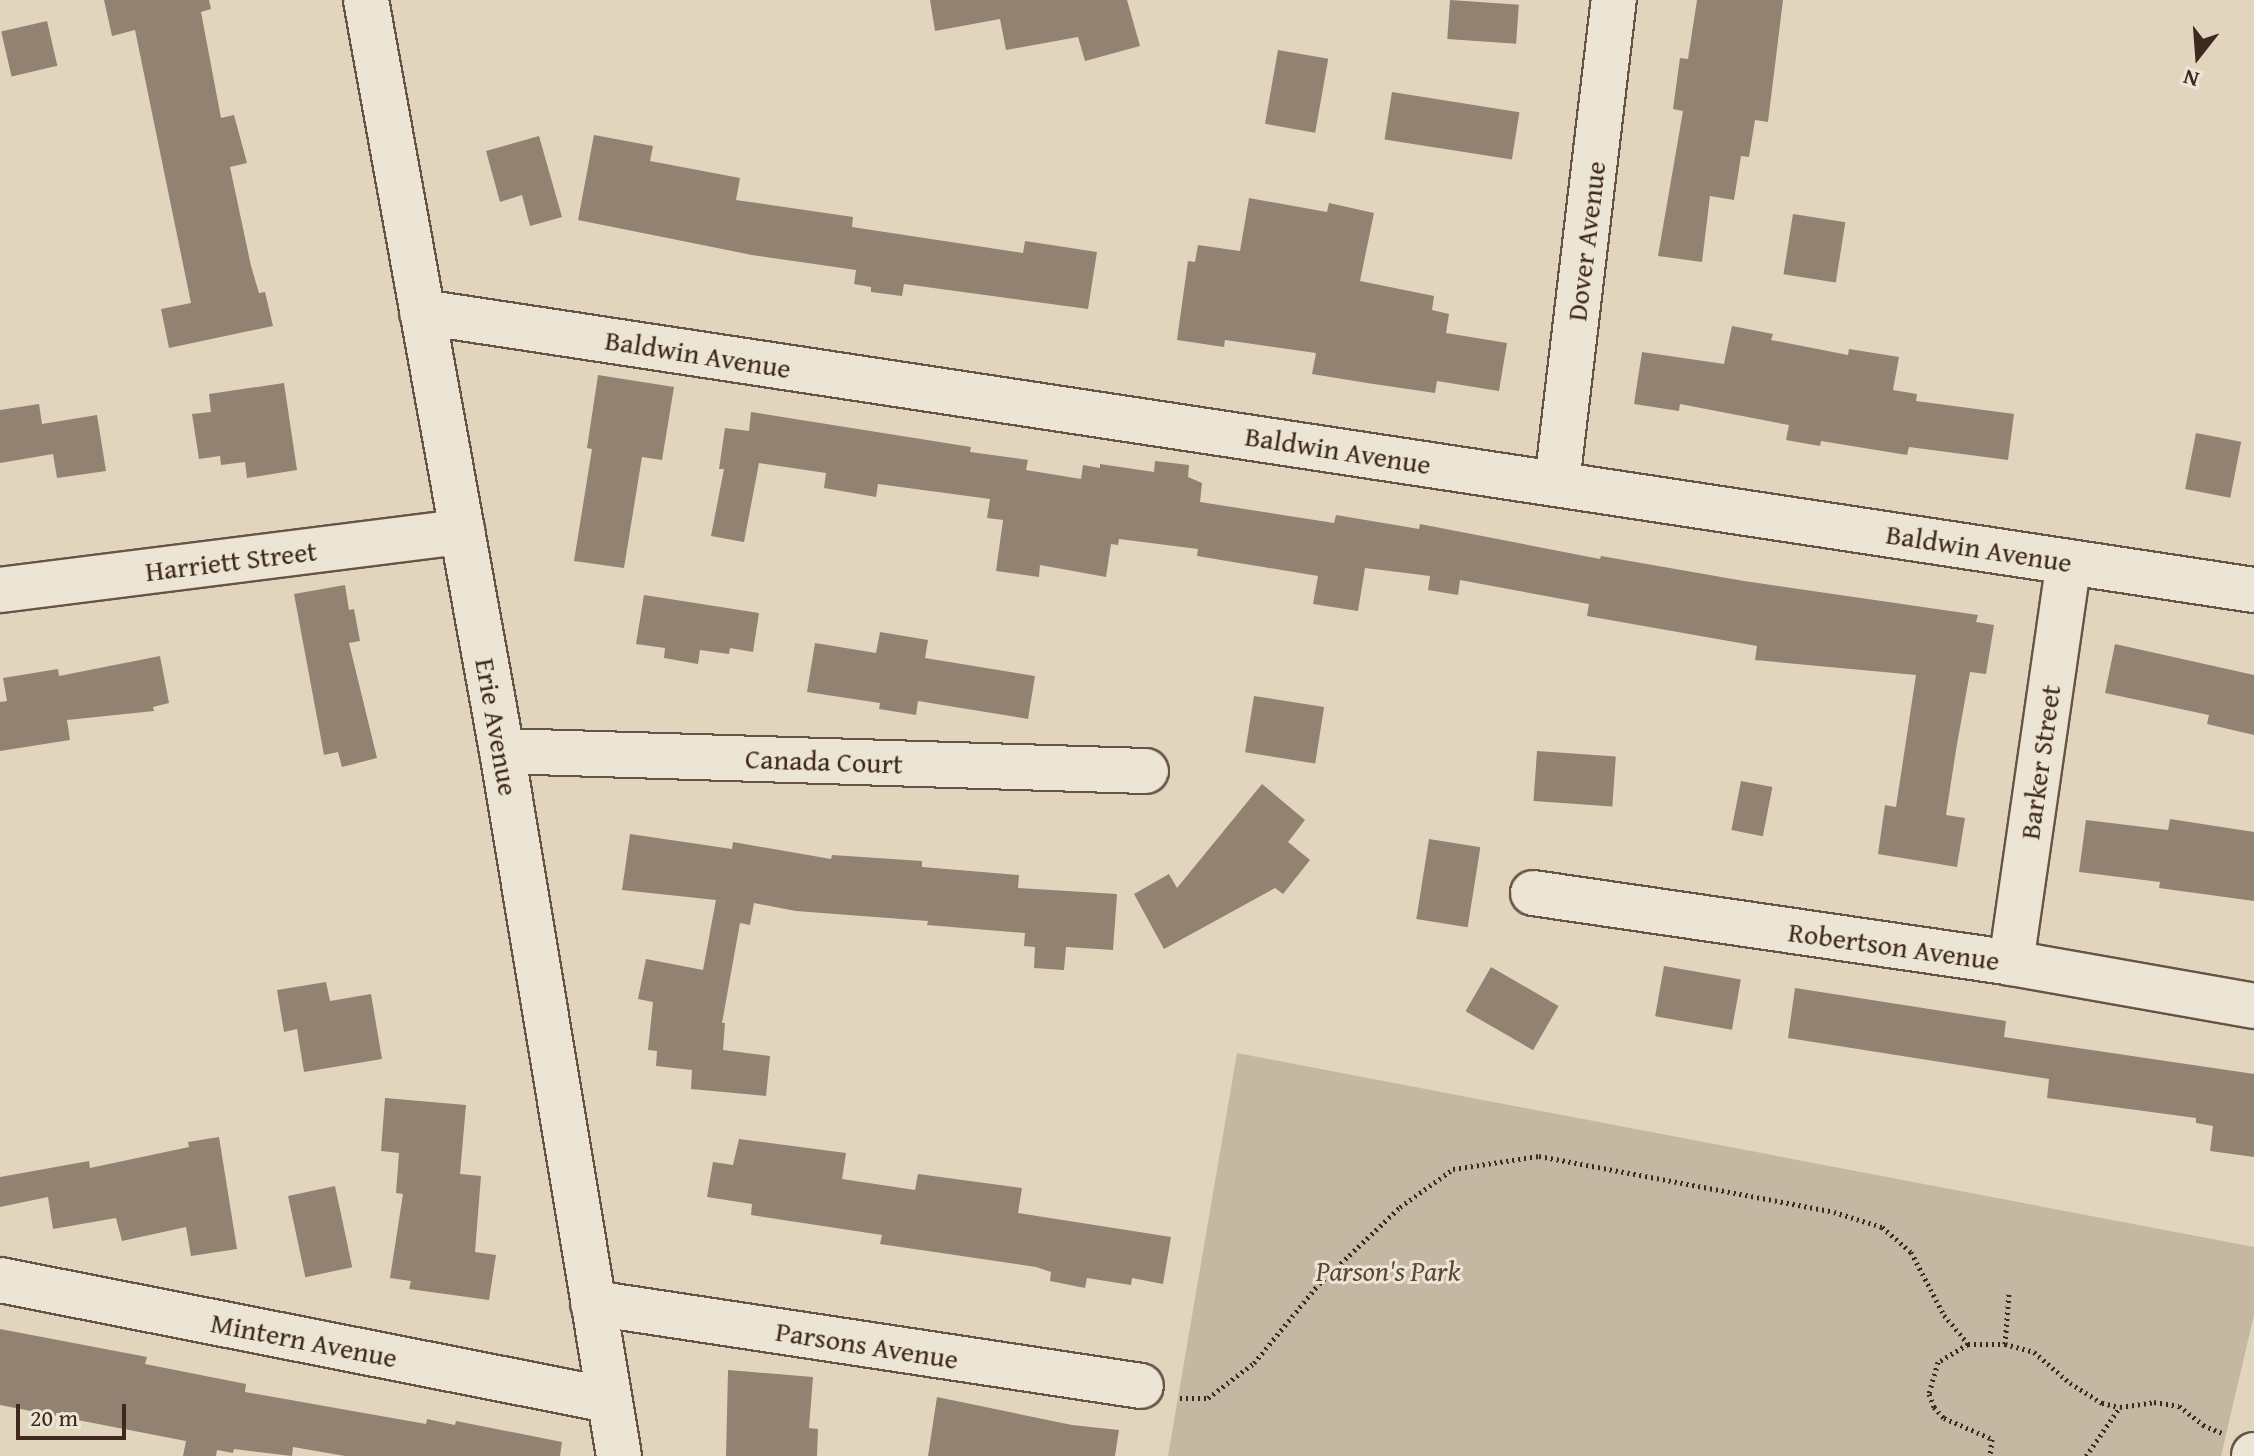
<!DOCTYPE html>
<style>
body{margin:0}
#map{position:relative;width:2254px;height:1456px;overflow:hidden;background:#e1d6bd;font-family:"Gentium Book Plus",serif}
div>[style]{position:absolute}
.green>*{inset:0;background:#c5b8a2}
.building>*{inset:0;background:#938271;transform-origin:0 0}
.path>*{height:5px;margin-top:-2.5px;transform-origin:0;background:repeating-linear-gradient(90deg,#3f281e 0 2px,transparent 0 6px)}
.roads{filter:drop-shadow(2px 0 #685446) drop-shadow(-2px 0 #685446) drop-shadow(0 2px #685446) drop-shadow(0 -2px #685446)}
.street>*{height:44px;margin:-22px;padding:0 22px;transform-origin:22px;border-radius:22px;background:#ece4d4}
.secondary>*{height:44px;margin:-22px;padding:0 22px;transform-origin:22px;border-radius:22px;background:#ece4d4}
span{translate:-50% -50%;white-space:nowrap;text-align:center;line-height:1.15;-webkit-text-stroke:6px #ece4d4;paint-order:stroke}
.street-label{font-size:28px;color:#3f281e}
.park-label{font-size:28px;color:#5a4538;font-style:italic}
.north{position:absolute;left:2158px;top:16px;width:80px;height:80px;-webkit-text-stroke:6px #ece4d4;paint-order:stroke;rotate:197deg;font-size:22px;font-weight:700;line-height:32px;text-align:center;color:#3f281e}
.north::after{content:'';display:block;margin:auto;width:28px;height:36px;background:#3f281e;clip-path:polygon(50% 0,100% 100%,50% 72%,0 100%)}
.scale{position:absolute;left:16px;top:1404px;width:110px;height:36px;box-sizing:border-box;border:4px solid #3f281e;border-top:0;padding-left:10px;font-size:24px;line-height:28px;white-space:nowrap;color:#3f281e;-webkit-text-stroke:6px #ece4d4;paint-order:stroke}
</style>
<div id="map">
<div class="green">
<i style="clip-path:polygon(1237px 1053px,2254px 1247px,2254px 1315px,2221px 1456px,1168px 1456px)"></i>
</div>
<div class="building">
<i style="clip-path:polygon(104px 0,209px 0,211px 9px,201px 12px,221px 118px,234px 115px,247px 163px,230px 167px,251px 266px,259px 293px,265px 292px,273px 326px,169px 348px,161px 309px,191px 303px,135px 30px,112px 36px)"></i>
<i style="clip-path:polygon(930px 0,1127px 0,1140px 46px,1085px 61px,1078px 37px,1006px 50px,1000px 19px,935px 31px)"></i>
<i style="left:1450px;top:0;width:69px;height:39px;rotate:4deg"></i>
<i style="clip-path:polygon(1697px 0,1783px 0,1768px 122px,1755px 120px,1749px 157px,1741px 156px,1734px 200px,1710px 196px,1702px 262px,1658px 256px,1683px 111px,1673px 109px,1680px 58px,1688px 59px)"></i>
<i style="left:47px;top:21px;width:46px;height:47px;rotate:77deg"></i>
<i style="left:1278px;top:50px;width:51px;height:75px;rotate:10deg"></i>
<i style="left:1392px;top:92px;width:129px;height:48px;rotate:9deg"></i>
<i style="clip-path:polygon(594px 135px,653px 146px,650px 161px,740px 178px,736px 200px,853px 217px,852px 227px,1023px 253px,1025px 241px,1097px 252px,1088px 309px,904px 284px,902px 296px,871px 292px,871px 287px,854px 284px,856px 270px,752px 255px,578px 220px)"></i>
<i style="clip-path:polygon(539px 136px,562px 217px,530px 226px,522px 195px,500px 202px,486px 151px)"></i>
<i style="clip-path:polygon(1249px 198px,1327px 212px,1329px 203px,1374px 213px,1360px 281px,1434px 296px,1432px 310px,1449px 314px,1446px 333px,1507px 343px,1499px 391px,1437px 381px,1435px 393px,1367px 383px,1312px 374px,1316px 353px,1225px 340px,1224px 347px,1177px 340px,1188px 261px,1195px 262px,1198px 245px,1240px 251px)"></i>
<i style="left:1793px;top:214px;width:53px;height:61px;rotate:9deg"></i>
<i style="clip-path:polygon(1732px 326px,1773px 334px,1771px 340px,1848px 355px,1849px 349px,1899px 357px,1893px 390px,1917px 394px,1916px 401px,2014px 414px,2008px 460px,1909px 447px,1907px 455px,1821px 441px,1820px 446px,1786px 440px,1789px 425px,1680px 404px,1679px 411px,1634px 404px,1642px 352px,1724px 364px)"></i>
<i style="clip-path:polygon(598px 375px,674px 387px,662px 460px,642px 457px,624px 568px,574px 561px,592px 449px,587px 448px)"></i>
<i style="clip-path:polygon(284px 383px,297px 470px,247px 478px,245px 462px,221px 465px,220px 456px,199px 459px,192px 414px,211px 412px,209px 394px)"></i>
<i style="clip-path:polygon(39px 404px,42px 424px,97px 415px,106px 471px,57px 478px,53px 454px,0 463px,0 410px)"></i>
<i style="clip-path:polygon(751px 412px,971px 447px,970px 452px,1028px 460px,1026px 470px,1081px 479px,1083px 465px,1100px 468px,1100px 464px,1154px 472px,1155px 461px,1189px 465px,1188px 477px,1202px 483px,1200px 502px,1334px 523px,1336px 515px,1419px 529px,1420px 524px,1600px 559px,1601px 556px,1744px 581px,1978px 615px,1976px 622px,1994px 625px,1986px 674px,1970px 672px,1956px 750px,1946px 815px,1965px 818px,1957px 867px,1878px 854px,1885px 805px,1896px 807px,1916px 675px,1755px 660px,1757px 646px,1587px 616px,1589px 604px,1460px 580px,1458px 595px,1428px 590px,1430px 576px,1365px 568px,1358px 611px,1313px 604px,1318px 576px,1197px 556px,1198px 549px,1119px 539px,1118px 545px,1111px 544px,1106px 577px,1040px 565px,1039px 577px,996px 571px,1003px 520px,987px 518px,990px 499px,878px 484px,876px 497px,824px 488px,826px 473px,759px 463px,744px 542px,711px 536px,724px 469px,719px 469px,725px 428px,749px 431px)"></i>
<i style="left:2196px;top:433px;width:46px;height:57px;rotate:11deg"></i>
<i style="clip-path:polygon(345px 585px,349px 610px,354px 609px,360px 641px,349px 643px,377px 758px,342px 767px,338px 752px,324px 755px,294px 594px)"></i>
<i style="clip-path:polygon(644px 595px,759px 613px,753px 652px,730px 648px,729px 654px,700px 650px,698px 664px,664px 658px,665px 648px,636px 644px)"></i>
<i style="clip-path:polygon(880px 632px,928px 640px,925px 658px,1035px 676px,1028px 719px,918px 701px,916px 715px,879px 709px,880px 703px,807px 692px,815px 643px,876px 653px)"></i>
<i style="clip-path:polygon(2115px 644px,2254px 675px,2254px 735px,2207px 724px,2209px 715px,2105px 693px)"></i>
<i style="clip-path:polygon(160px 656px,169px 703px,153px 707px,154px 711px,67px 720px,70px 740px,0 751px,0 702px,7px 701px,3px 678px,58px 669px,59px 676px)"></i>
<i style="left:1254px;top:696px;width:71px;height:57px;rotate:9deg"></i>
<i style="left:1537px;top:751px;width:79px;height:50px;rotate:4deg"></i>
<i style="left:1741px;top:781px;width:32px;height:50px;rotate:11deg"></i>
<i style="clip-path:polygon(1262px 784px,1305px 820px,1288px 842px,1310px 860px,1283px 894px,1275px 888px,1164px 949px,1134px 894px,1169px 874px,1177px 888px)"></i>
<i style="clip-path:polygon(2170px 819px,2254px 832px,2254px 901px,2159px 888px,2160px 882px,2079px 872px,2086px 820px,2168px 830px)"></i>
<i style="clip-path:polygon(630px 834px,732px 849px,733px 842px,831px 859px,832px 855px,922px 861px,922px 867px,1019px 875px,1018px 888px,1117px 894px,1113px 950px,1066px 947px,1064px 970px,1034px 968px,1035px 947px,1024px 946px,1025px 933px,927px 925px,928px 921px,796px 911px,754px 903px,750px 925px,740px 923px,722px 1023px,725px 1023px,723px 1050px,770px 1056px,766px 1096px,691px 1089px,692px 1070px,656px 1066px,657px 1051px,648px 1050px,653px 1002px,638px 999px,646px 959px,703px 970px,716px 900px,622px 890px)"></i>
<i style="left:1429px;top:839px;width:52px;height:81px;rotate:9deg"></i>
<i style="left:1664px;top:966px;width:78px;height:51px;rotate:10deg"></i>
<i style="left:1491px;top:967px;width:78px;height:51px;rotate:30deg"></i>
<i style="clip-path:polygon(326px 982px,330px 1001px,371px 994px,382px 1059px,304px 1072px,297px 1029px,284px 1032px,277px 990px)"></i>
<i style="clip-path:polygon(1795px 988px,2006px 1021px,2004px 1037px,2254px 1074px,2254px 1157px,2210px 1151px,2213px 1126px,2196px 1123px,2196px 1118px,2047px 1098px,2049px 1079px,1788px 1038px)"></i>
<i style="clip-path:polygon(385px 1098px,466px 1105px,460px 1174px,481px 1176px,475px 1252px,496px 1255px,489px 1300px,409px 1289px,411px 1281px,390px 1278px,403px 1194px,396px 1193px,399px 1153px,381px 1151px)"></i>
<i style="clip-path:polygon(219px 1137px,237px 1249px,191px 1256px,186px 1227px,122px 1241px,116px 1218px,53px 1229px,48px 1197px,0 1207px,0 1177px,89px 1161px,90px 1168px,189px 1147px,188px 1142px)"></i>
<i style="clip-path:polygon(739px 1139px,846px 1153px,842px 1179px,915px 1190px,918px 1174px,1022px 1188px,1018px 1213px,1171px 1237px,1163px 1284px,1132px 1278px,1131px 1285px,1087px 1278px,1085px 1288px,1050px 1281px,1051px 1272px,1036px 1267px,880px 1244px,882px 1235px,751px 1215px,752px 1204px,707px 1197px,713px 1162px,733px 1165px)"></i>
<i style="left:335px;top:1186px;width:83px;height:48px;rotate:78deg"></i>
<i style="clip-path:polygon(0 1329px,147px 1357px,145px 1364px,246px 1384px,245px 1392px,426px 1424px,427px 1419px,455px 1425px,456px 1421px,562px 1442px,560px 1456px,345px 1456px,293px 1447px,292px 1456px,234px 1449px,233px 1453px,217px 1450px,216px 1456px,183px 1456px,186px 1441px,0 1405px)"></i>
<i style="clip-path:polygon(728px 1370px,813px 1377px,809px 1428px,818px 1429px,817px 1456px,726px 1456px)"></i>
<i style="clip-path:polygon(937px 1397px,1072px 1425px,1119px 1430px,1115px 1456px,928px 1456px)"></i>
</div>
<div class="path">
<i style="left:1968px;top:1344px;width:35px;rotate:149deg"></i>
<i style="left:1938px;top:1362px;width:33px;rotate:106deg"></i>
<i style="left:1929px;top:1394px;width:14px;rotate:69deg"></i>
<i style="left:1934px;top:1407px;width:15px;rotate:48deg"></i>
<i style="left:1944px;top:1418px;width:52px;rotate:23.6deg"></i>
<i style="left:1992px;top:1439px;width:17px;rotate:97deg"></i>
<i style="left:2005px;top:1344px;width:51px;rotate:-85.5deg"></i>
<i style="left:1180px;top:1398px;width:28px"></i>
<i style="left:1208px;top:1398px;width:58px;rotate:-37.3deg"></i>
<i style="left:1254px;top:1363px;width:102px;rotate:-50.6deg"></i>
<i style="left:1319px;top:1284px;width:112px;rotate:-43.5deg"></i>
<i style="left:1400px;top:1207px;width:65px;rotate:-35.6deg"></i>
<i style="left:1453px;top:1169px;width:87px;rotate:-8.6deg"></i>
<i style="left:1539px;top:1156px;width:300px;rotate:10.7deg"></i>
<i style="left:1834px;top:1212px;width:50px;rotate:17.4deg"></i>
<i style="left:1882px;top:1227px;width:38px;rotate:41deg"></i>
<i style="left:1911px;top:1252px;width:71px;rotate:62.4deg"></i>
<i style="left:1944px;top:1315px;width:38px;rotate:50deg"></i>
<i style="left:1968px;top:1344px;width:37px"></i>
<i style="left:2005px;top:1344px;width:30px;rotate:15deg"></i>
<i style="left:2034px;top:1352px;width:48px;rotate:40.7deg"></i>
<i style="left:2070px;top:1383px;width:38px;rotate:32deg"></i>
<i style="left:2102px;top:1403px;width:18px;rotate:13deg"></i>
<i style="left:2120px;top:1407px;width:34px;rotate:-8deg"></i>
<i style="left:2154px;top:1402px;width:25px;rotate:9deg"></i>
<i style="left:2179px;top:1406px;width:31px;rotate:38deg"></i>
<i style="left:2203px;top:1425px;width:23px;rotate:23deg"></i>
<i style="left:2086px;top:1456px;width:60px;rotate:-55.2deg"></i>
</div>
<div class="roads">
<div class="street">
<i style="left:422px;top:312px;width:1853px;rotate:8.63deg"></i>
<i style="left:1557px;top:483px;width:486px;rotate:-83.3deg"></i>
<i style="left:0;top:590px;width:466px;rotate:-7.2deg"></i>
<i style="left:502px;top:751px;width:644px;rotate:1.78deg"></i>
<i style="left:1533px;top:893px;width:483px;rotate:8.3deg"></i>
<i style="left:2011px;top:963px;width:247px;rotate:10deg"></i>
<i style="left:2011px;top:963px;width:405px;rotate:-81.8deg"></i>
<i style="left:0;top:1280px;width:620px;rotate:11.16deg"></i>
<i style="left:593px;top:1303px;width:554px;rotate:8.61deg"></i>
<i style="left:2254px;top:1456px;width:1px;rotate:-90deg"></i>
</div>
<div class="secondary">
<i style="left:366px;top:0;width:763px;rotate:79.74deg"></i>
<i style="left:502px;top:751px;width:715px;rotate:80.58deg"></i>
</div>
</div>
<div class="street-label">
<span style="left:1586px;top:241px;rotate:-83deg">Dover Avenue</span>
<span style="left:698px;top:354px;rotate:9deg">Baldwin Avenue</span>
<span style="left:1338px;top:450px;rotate:9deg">Baldwin Avenue</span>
<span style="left:1979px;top:548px;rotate:9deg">Baldwin Avenue</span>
<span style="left:231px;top:561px;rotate:-7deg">Harriett Street</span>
<span style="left:497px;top:727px;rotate:80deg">Erie Avenue</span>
<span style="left:824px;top:761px;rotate:2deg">Canada Court</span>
<span style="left:2040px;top:762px;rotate:-82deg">Barker Street</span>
<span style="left:1894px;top:946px;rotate:8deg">Robertson Avenue</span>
<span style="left:304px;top:1340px;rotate:11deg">Mintern Avenue</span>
<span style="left:867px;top:1345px;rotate:9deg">Parsons Avenue</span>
</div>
<div class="park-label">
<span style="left:1388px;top:1271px">Parson's Park</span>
</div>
<div class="north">N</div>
<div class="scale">20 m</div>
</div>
